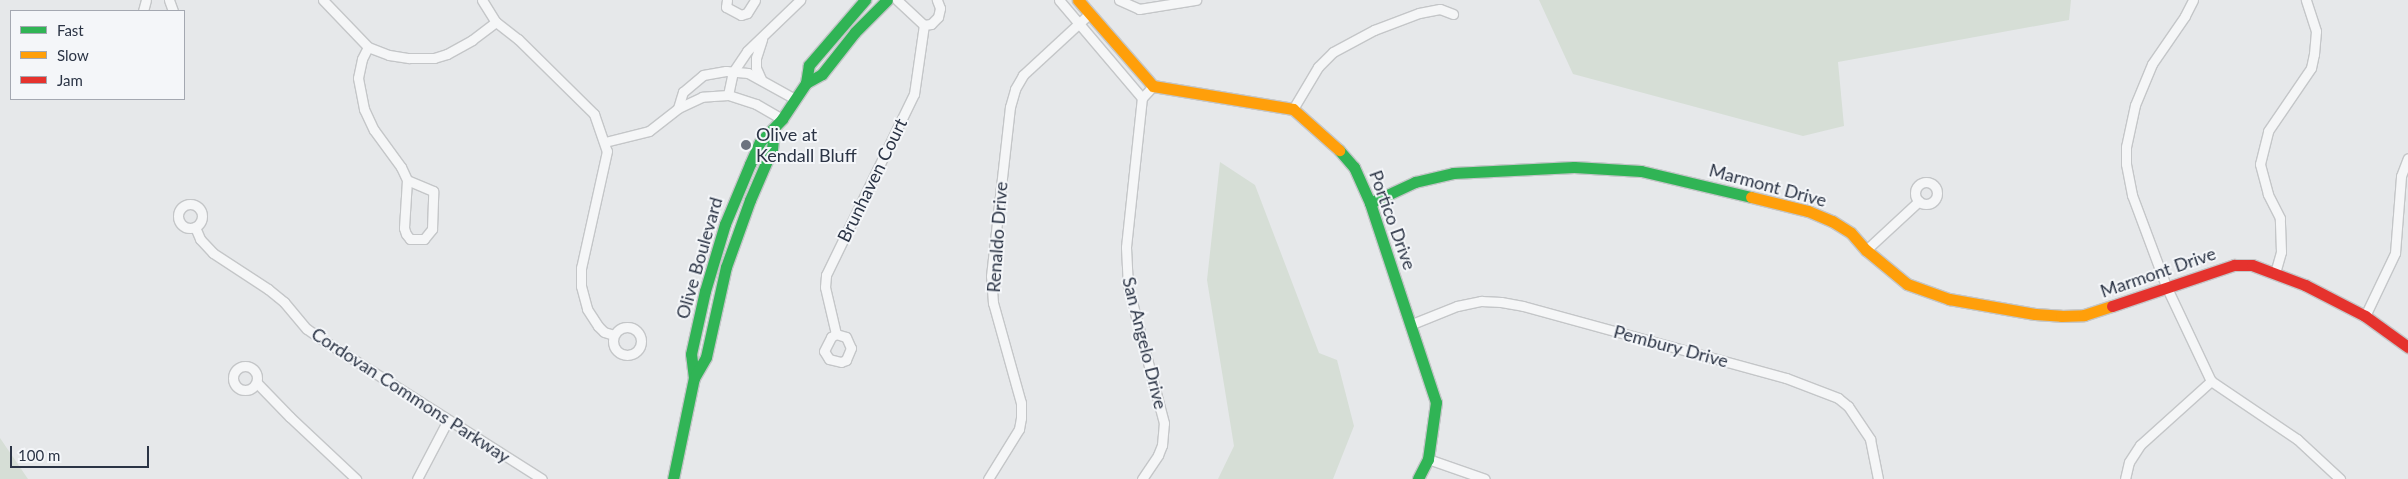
<!DOCTYPE html>
<style>
body{margin:0}
#map{position:relative;width:2408px;height:479px;overflow:hidden;background:#e6e8ea;font-family:Lato,sans-serif}
div>[style]{position:absolute}
.green>*{inset:0;background:#d6ded6}
.roads{filter:drop-shadow(1px 0 #c4c6c8) drop-shadow(-1px 0 #c4c6c8) drop-shadow(0 1px #c4c6c8) drop-shadow(0 -1px #c4c6c8)}
.street>*{height:9px;margin:-4.5px;padding:0 4.5px;transform-origin:4.5px;border-radius:4.5px;background:#f5f6f7}
.street>.ring{margin:-4.5px;padding:0;box-sizing:content-box;background:none;border:9px solid #f5f6f7;border-radius:50%}
.fast>*{height:11px;margin:-5.5px;padding:0 5.5px;transform-origin:5.5px;border-radius:5.5px;background:#30b455}
.slow>*{height:11px;margin:-5.5px;padding:0 5.5px;transform-origin:5.5px;border-radius:5.5px;background:#ff9f0a}
.jam>*{height:11px;margin:-5.5px;padding:0 5.5px;transform-origin:5.5px;border-radius:5.5px;background:#e5322d}
.dots>*{width:14px;height:14px;translate:-50% -50%;box-sizing:border-box;border:2px solid #f4f6f9;border-radius:50%}
span{translate:-50% -50%;white-space:nowrap;text-align:center;line-height:1.15;-webkit-text-stroke:4px #f4f6f9;paint-order:stroke}
.poi-label{font-size:18px;color:#2b3445}
.left{translate:0 -50%;text-align:left}
.street-label{font-size:18px;color:#2b3445}
.legend{position:absolute;left:10px;top:10px;width:175px;height:90px;box-sizing:border-box;background:#f4f6f9;border:1px solid #a4a8b1;margin:0;padding:6px 9px;list-style:none;font-size:15px;color:#2b3445}
.legend li{display:flex;align-items:center;gap:10px;height:25px}
.legend b{width:25px;border:1px solid #a4a8b1}
.scale{position:absolute;left:10px;top:446px;width:139px;height:22px;box-sizing:border-box;border:2px solid #2b3445;border-top:0;padding-left:6px;font-size:15px;line-height:18px;white-space:nowrap;color:#2b3445;-webkit-text-stroke:4px #f4f6f9;paint-order:stroke}
</style>
<div id="map">
<div class="green">
<i style="clip-path:polygon(1539px 0,2071px 0,2069px 20px,1838px 62px,1844px 126px,1803px 136px,1573px 74px)"></i>
<i style="clip-path:polygon(1220px 162px,1255px 185px,1319px 353px,1337px 360px,1354px 426px,1333px 479px,1218px 479px,1234px 446px,1207px 280px)"></i>
<i style="clip-path:polygon(0 438px,28px 479px,0 479px)"></i>
</div>
<div class="roads">
<div class="street">
<i style="left:169px;top:0;width:12px;rotate:70deg"></i>
<i style="left:323px;top:0;width:65px;rotate:46.2deg"></i>
<i style="left:368px;top:47px;width:22px;rotate:21deg"></i>
<i style="left:389px;top:55px;width:20px;rotate:9deg"></i>
<i style="left:409px;top:58px;width:25px"></i>
<i style="left:434px;top:58px;width:14px;rotate:-17deg"></i>
<i style="left:447px;top:54px;width:29px;rotate:-29deg"></i>
<i style="left:472px;top:40px;width:30px;rotate:-37deg"></i>
<i style="left:482px;top:0;width:26px;rotate:58deg"></i>
<i style="left:496px;top:22px;width:28px;rotate:38deg"></i>
<i style="left:518px;top:39px;width:107px;rotate:44.6deg"></i>
<i style="left:594px;top:114px;width:39px;rotate:71deg"></i>
<i style="left:607px;top:151px;width:120px;rotate:102.5deg"></i>
<i style="left:581px;top:268px;width:18px;rotate:90deg"></i>
<i style="left:581px;top:286px;width:24px;rotate:75deg"></i>
<i style="left:587px;top:309px;width:20px;rotate:57deg"></i>
<i style="left:598px;top:326px;width:8px;rotate:45deg"></i>
<i style="left:604px;top:332px;width:10px;rotate:17deg"></i>
<i style="left:727px;top:0;width:7px;rotate:98deg"></i>
<i style="left:726px;top:7px;width:17px;rotate:28deg"></i>
<i style="left:741px;top:15px;width:6px;rotate:-18deg"></i>
<i style="left:747px;top:13px;width:15px;rotate:-58deg"></i>
<i style="left:897px;top:0;width:37px;rotate:43deg"></i>
<i style="left:924px;top:25px;width:7px;rotate:-8deg"></i>
<i style="left:931px;top:24px;width:10px;rotate:-45deg"></i>
<i style="left:938px;top:17px;width:9px;rotate:-77deg"></i>
<i style="left:940px;top:8px;width:9px;rotate:-111deg"></i>
<i style="left:1059px;top:0;width:128px;rotate:49.7deg"></i>
<i style="left:1119px;top:0;width:22px;rotate:24deg"></i>
<i style="left:1139px;top:9px;width:58px;rotate:-9deg"></i>
<i style="left:2193px;top:0;width:18px;rotate:117deg"></i>
<i style="left:2185px;top:16px;width:58px;rotate:124.5deg"></i>
<i style="left:2152px;top:64px;width:44px;rotate:112.5deg"></i>
<i style="left:2135px;top:105px;width:43px;rotate:102.1deg"></i>
<i style="left:2126px;top:147px;width:17px;rotate:90deg"></i>
<i style="left:2126px;top:164px;width:32px;rotate:79deg"></i>
<i style="left:2132px;top:195px;width:97px;rotate:69.5deg"></i>
<i style="left:2166px;top:286px;width:105px;rotate:64.7deg"></i>
<i style="left:2211px;top:381px;width:104px;rotate:34deg"></i>
<i style="left:2297px;top:439px;width:59px;rotate:42.9deg"></i>
<i style="left:143px;top:11px;width:11px;rotate:-75deg"></i>
<i style="left:368px;top:47px;width:13px;rotate:117deg"></i>
<i style="left:362px;top:59px;width:19px;rotate:102deg"></i>
<i style="left:358px;top:78px;width:32px;rotate:79deg"></i>
<i style="left:364px;top:109px;width:23px;rotate:65deg"></i>
<i style="left:374px;top:130px;width:46px;rotate:53.9deg"></i>
<i style="left:401px;top:167px;width:14px;rotate:65deg"></i>
<i style="left:407px;top:180px;width:48px;rotate:93.6deg"></i>
<i style="left:404px;top:228px;width:6px;rotate:72deg"></i>
<i style="left:406px;top:234px;width:6px;rotate:51deg"></i>
<i style="left:410px;top:239px;width:14px"></i>
<i style="left:424px;top:239px;width:13px;rotate:-51deg"></i>
<i style="left:432px;top:229px;width:38px;rotate:-88deg"></i>
<i style="left:433px;top:191px;width:28px;rotate:-157deg"></i>
<i style="left:761px;top:79px;width:12px;rotate:-114deg"></i>
<i style="left:756px;top:68px;width:10px;rotate:-90deg"></i>
<i style="left:756px;top:58px;width:20px;rotate:-72deg"></i>
<i style="left:728px;top:95px;width:24px;rotate:-78deg"></i>
<i style="left:733px;top:72px;width:25px;rotate:-56deg"></i>
<i style="left:747px;top:51px;width:74px;rotate:-43.9deg"></i>
<i style="left:1293px;top:109px;width:49px;rotate:-59.2deg"></i>
<i style="left:1318px;top:67px;width:21px;rotate:-45deg"></i>
<i style="left:1333px;top:52px;width:47px;rotate:-28.2deg"></i>
<i style="left:1374px;top:30px;width:48px;rotate:-20.7deg"></i>
<i style="left:1419px;top:13px;width:21px;rotate:-11deg"></i>
<i style="left:1440px;top:9px;width:14px;rotate:21deg"></i>
<i style="left:782px;top:119px;width:30px;rotate:-150deg"></i>
<i style="left:756px;top:104px;width:29px;rotate:-162deg"></i>
<i style="left:728px;top:95px;width:26px;rotate:176deg"></i>
<i style="left:702px;top:97px;width:26px;rotate:155deg"></i>
<i style="left:678px;top:108px;width:17px;rotate:-73deg"></i>
<i style="left:683px;top:92px;width:26px;rotate:-40deg"></i>
<i style="left:703px;top:75px;width:23px;rotate:-10deg"></i>
<i style="left:726px;top:71px;width:22px;rotate:5deg"></i>
<i style="left:748px;top:73px;width:54px;rotate:29deg"></i>
<i style="left:605px;top:142px;width:45px;rotate:-14deg"></i>
<i style="left:649px;top:131px;width:37px;rotate:-38deg"></i>
<i class="ring" style="left:1915px;top:182px;width:13px;height:13px"></i>
<i class="ring" style="left:178px;top:204px;width:15px;height:15px"></i>
<i style="left:195px;top:227px;width:13px;rotate:67deg"></i>
<i style="left:200px;top:239px;width:19px;rotate:47deg"></i>
<i style="left:213px;top:253px;width:66px;rotate:33.2deg"></i>
<i style="left:268px;top:289px;width:21px;rotate:39deg"></i>
<i style="left:284px;top:302px;width:35px;rotate:50deg"></i>
<i style="left:307px;top:329px;width:19px;rotate:35deg"></i>
<i style="left:323px;top:340px;width:259px;rotate:32.4deg"></i>
<i style="left:1866px;top:250px;width:72px;rotate:-42.8deg"></i>
<i style="left:2275px;top:273px;width:22px;rotate:-74deg"></i>
<i style="left:2281px;top:252px;width:34px;rotate:-92deg"></i>
<i style="left:2280px;top:218px;width:27px;rotate:-117deg"></i>
<i style="left:2268px;top:194px;width:31px;rotate:-105deg"></i>
<i style="left:2260px;top:164px;width:34px;rotate:-76deg"></i>
<i style="left:2268px;top:131px;width:76px;rotate:-55.7deg"></i>
<i style="left:2311px;top:68px;width:14px;rotate:-78deg"></i>
<i style="left:2314px;top:54px;width:23px;rotate:-85deg"></i>
<i style="left:2316px;top:31px;width:33px;rotate:-108deg"></i>
<i style="left:2365px;top:316px;width:70px;rotate:-64.5deg"></i>
<i style="left:2395px;top:253px;width:77px;rotate:-85.5deg"></i>
<i style="left:2401px;top:176px;width:19px;rotate:-69deg"></i>
<i style="left:1412px;top:324px;width:48px;rotate:-21.8deg"></i>
<i style="left:1457px;top:306px;width:25px;rotate:-12deg"></i>
<i style="left:1481px;top:301px;width:20px;rotate:3deg"></i>
<i style="left:1501px;top:302px;width:22px;rotate:10deg"></i>
<i style="left:1523px;top:306px;width:273px;rotate:15.3deg"></i>
<i style="left:1786px;top:378px;width:56px;rotate:21deg"></i>
<i style="left:1838px;top:398px;width:13px;rotate:39deg"></i>
<i style="left:1848px;top:406px;width:40px;rotate:56deg"></i>
<i style="left:1870px;top:439px;width:41px;rotate:78.7deg"></i>
<i class="ring" style="left:613px;top:327px;width:19px;height:19px"></i>
<i style="left:836px;top:334px;width:10px;rotate:17deg"></i>
<i style="left:846px;top:337px;width:12px;rotate:66deg"></i>
<i style="left:851px;top:348px;width:13px;rotate:113deg"></i>
<i style="left:846px;top:360px;width:5px;rotate:158deg"></i>
<i style="left:841px;top:362px;width:12px;rotate:-166deg"></i>
<i style="left:829px;top:359px;width:9px;rotate:-122deg"></i>
<i style="left:824px;top:351px;width:16px;rotate:-63deg"></i>
<i style="left:831px;top:337px;width:6px;rotate:-31deg"></i>
<i style="left:836px;top:334px;width:48px;rotate:-103.2deg"></i>
<i style="left:825px;top:287px;width:12px;rotate:-85deg"></i>
<i style="left:826px;top:275px;width:201px;rotate:-64.1deg"></i>
<i style="left:914px;top:94px;width:70px;rotate:-81.8deg"></i>
<i class="ring" style="left:233px;top:366px;width:15px;height:15px"></i>
<i style="left:257px;top:383px;width:47px;rotate:45.9deg"></i>
<i style="left:290px;top:417px;width:91px;rotate:43.2deg"></i>
<i style="left:1428px;top:459px;width:60px;rotate:19.3deg"></i>
<i style="left:417px;top:479px;width:67px;rotate:-62.3deg"></i>
<i style="left:988px;top:479px;width:59px;rotate:-58.2deg"></i>
<i style="left:1019px;top:429px;width:11px;rotate:-80deg"></i>
<i style="left:1021px;top:418px;width:15px;rotate:-90deg"></i>
<i style="left:1021px;top:403px;width:104px;rotate:-105.6deg"></i>
<i style="left:993px;top:303px;width:27px;rotate:-94deg"></i>
<i style="left:991px;top:276px;width:170px;rotate:-83.6deg"></i>
<i style="left:1010px;top:107px;width:19px;rotate:-74deg"></i>
<i style="left:1015px;top:89px;width:16px;rotate:-60deg"></i>
<i style="left:1023px;top:75px;width:90px;rotate:-42.7deg"></i>
<i style="left:1142px;top:479px;width:29px;rotate:-56deg"></i>
<i style="left:1158px;top:455px;width:11px;rotate:-68deg"></i>
<i style="left:1162px;top:445px;width:22px;rotate:-85deg"></i>
<i style="left:1164px;top:423px;width:141px;rotate:-104.8deg"></i>
<i style="left:1128px;top:287px;width:40px;rotate:-92.9deg"></i>
<i style="left:1126px;top:247px;width:150px;rotate:-83.9deg"></i>
<i style="left:1142px;top:98px;width:16px;rotate:-47deg"></i>
<i style="left:2125px;top:479px;width:17px;rotate:-77deg"></i>
<i style="left:2129px;top:462px;width:20px;rotate:-57deg"></i>
<i style="left:2140px;top:445px;width:96px;rotate:-42deg"></i>
</div>
<div class="fast">
<i style="left:806px;top:83px;width:18px;rotate:-29deg"></i>
<i style="left:822px;top:74px;width:53px;rotate:-51.8deg"></i>
<i style="left:855px;top:32px;width:45px;rotate:-45deg"></i>
<i style="left:1339px;top:150px;width:23px;rotate:49deg"></i>
<i style="left:1354px;top:167px;width:39px;rotate:66deg"></i>
<i style="left:1370px;top:203px;width:210px;rotate:71.7deg"></i>
<i style="left:1436px;top:402px;width:58px;rotate:98deg"></i>
<i style="left:1428px;top:459px;width:22px;rotate:117deg"></i>
<i style="left:1370px;top:203px;width:50px;rotate:-25deg"></i>
<i style="left:1415px;top:182px;width:39px;rotate:-13deg"></i>
<i style="left:1453px;top:173px;width:121px;rotate:-2.8deg"></i>
<i style="left:1574px;top:167px;width:67px;rotate:3.4deg"></i>
<i style="left:1641px;top:171px;width:113px;rotate:13.3deg"></i>
<i style="left:694px;top:378px;width:24px;rotate:-97deg"></i>
<i style="left:691px;top:354px;width:65px;rotate:-77.5deg"></i>
<i style="left:705px;top:291px;width:70px;rotate:-73.4deg"></i>
<i style="left:725px;top:224px;width:65px;rotate:-67.4deg"></i>
<i style="left:750px;top:164px;width:24px;rotate:-66deg"></i>
<i style="left:760px;top:142px;width:32px;rotate:-46deg"></i>
<i style="left:782px;top:119px;width:43px;rotate:-56.3deg"></i>
<i style="left:806px;top:83px;width:18px;rotate:-81deg"></i>
<i style="left:809px;top:65px;width:86px;rotate:-49.3deg"></i>
<i style="left:673px;top:479px;width:103px;rotate:-78.3deg"></i>
<i style="left:694px;top:378px;width:24px;rotate:-60deg"></i>
<i style="left:706px;top:357px;width:92px;rotate:-77.5deg"></i>
<i style="left:726px;top:267px;width:71px;rotate:-70.3deg"></i>
<i style="left:750px;top:200px;width:56px;rotate:-66.7deg"></i>
<i style="left:772px;top:149px;width:20px;rotate:-84deg"></i>
</div>
<div class="slow">
<i style="left:1078px;top:0;width:114px;rotate:48.9deg"></i>
<i style="left:1153px;top:86px;width:142px;rotate:9.3deg"></i>
<i style="left:1293px;top:109px;width:62px;rotate:41.7deg"></i>
<i style="left:1751px;top:197px;width:59px;rotate:13.8deg"></i>
<i style="left:1808px;top:211px;width:26px;rotate:23deg"></i>
<i style="left:1832px;top:221px;width:22px;rotate:32deg"></i>
<i style="left:1851px;top:233px;width:23px;rotate:49deg"></i>
<i style="left:1866px;top:250px;width:53px;rotate:39.7deg"></i>
<i style="left:1907px;top:284px;width:45px;rotate:19.7deg"></i>
<i style="left:1949px;top:299px;width:87px;rotate:9.9deg"></i>
<i style="left:2035px;top:314px;width:26px;rotate:4deg"></i>
<i style="left:2061px;top:316px;width:23px;rotate:-2deg"></i>
<i style="left:2084px;top:315px;width:29px;rotate:-18deg"></i>
</div>
<div class="jam">
<i style="left:2112px;top:306px;width:129px;rotate:-18.6deg"></i>
<i style="left:2234px;top:265px;width:18px"></i>
<i style="left:2252px;top:265px;width:57px;rotate:20.7deg"></i>
<i style="left:2305px;top:285px;width:68px;rotate:27.3deg"></i>
<i style="left:2365px;top:316px;width:53px;rotate:35.8deg"></i>
</div>
</div>
<div class="dots">
<i style="left:746px;top:145px;background:#6c737f"></i>
</div>
<div class="poi-label">
<span class="left" style="left:756px;top:145px">Olive at<br>Kendall Bluff</span>
</div>
<div class="street-label">
<span style="left:872px;top:180px;rotate:-64deg">Brunhaven Court</span>
<span style="left:1768px;top:185px;rotate:15deg">Marmont Drive</span>
<span style="left:1393px;top:220px;rotate:70deg">Portico Drive</span>
<span style="left:997px;top:237px;rotate:-86deg">Renaldo Drive</span>
<span style="left:699px;top:258px;rotate:-74deg">Olive Boulevard</span>
<span style="left:2158px;top:272px;rotate:-19deg">Marmont Drive</span>
<span style="left:1145px;top:343px;rotate:76deg">San Angelo Drive</span>
<span style="left:1671px;top:346px;rotate:15deg">Pembury Drive</span>
<span style="left:411px;top:395px;rotate:33deg">Cordovan Commons Parkway</span>
</div>
<ul class="legend">
<li><b style="height:6px;background:#30b455"></b>Fast</li>
<li><b style="height:6px;background:#ff9f0a"></b>Slow</li>
<li><b style="height:6px;background:#e5322d"></b>Jam</li>
</ul>
<div class="scale">100 m</div>
</div>
